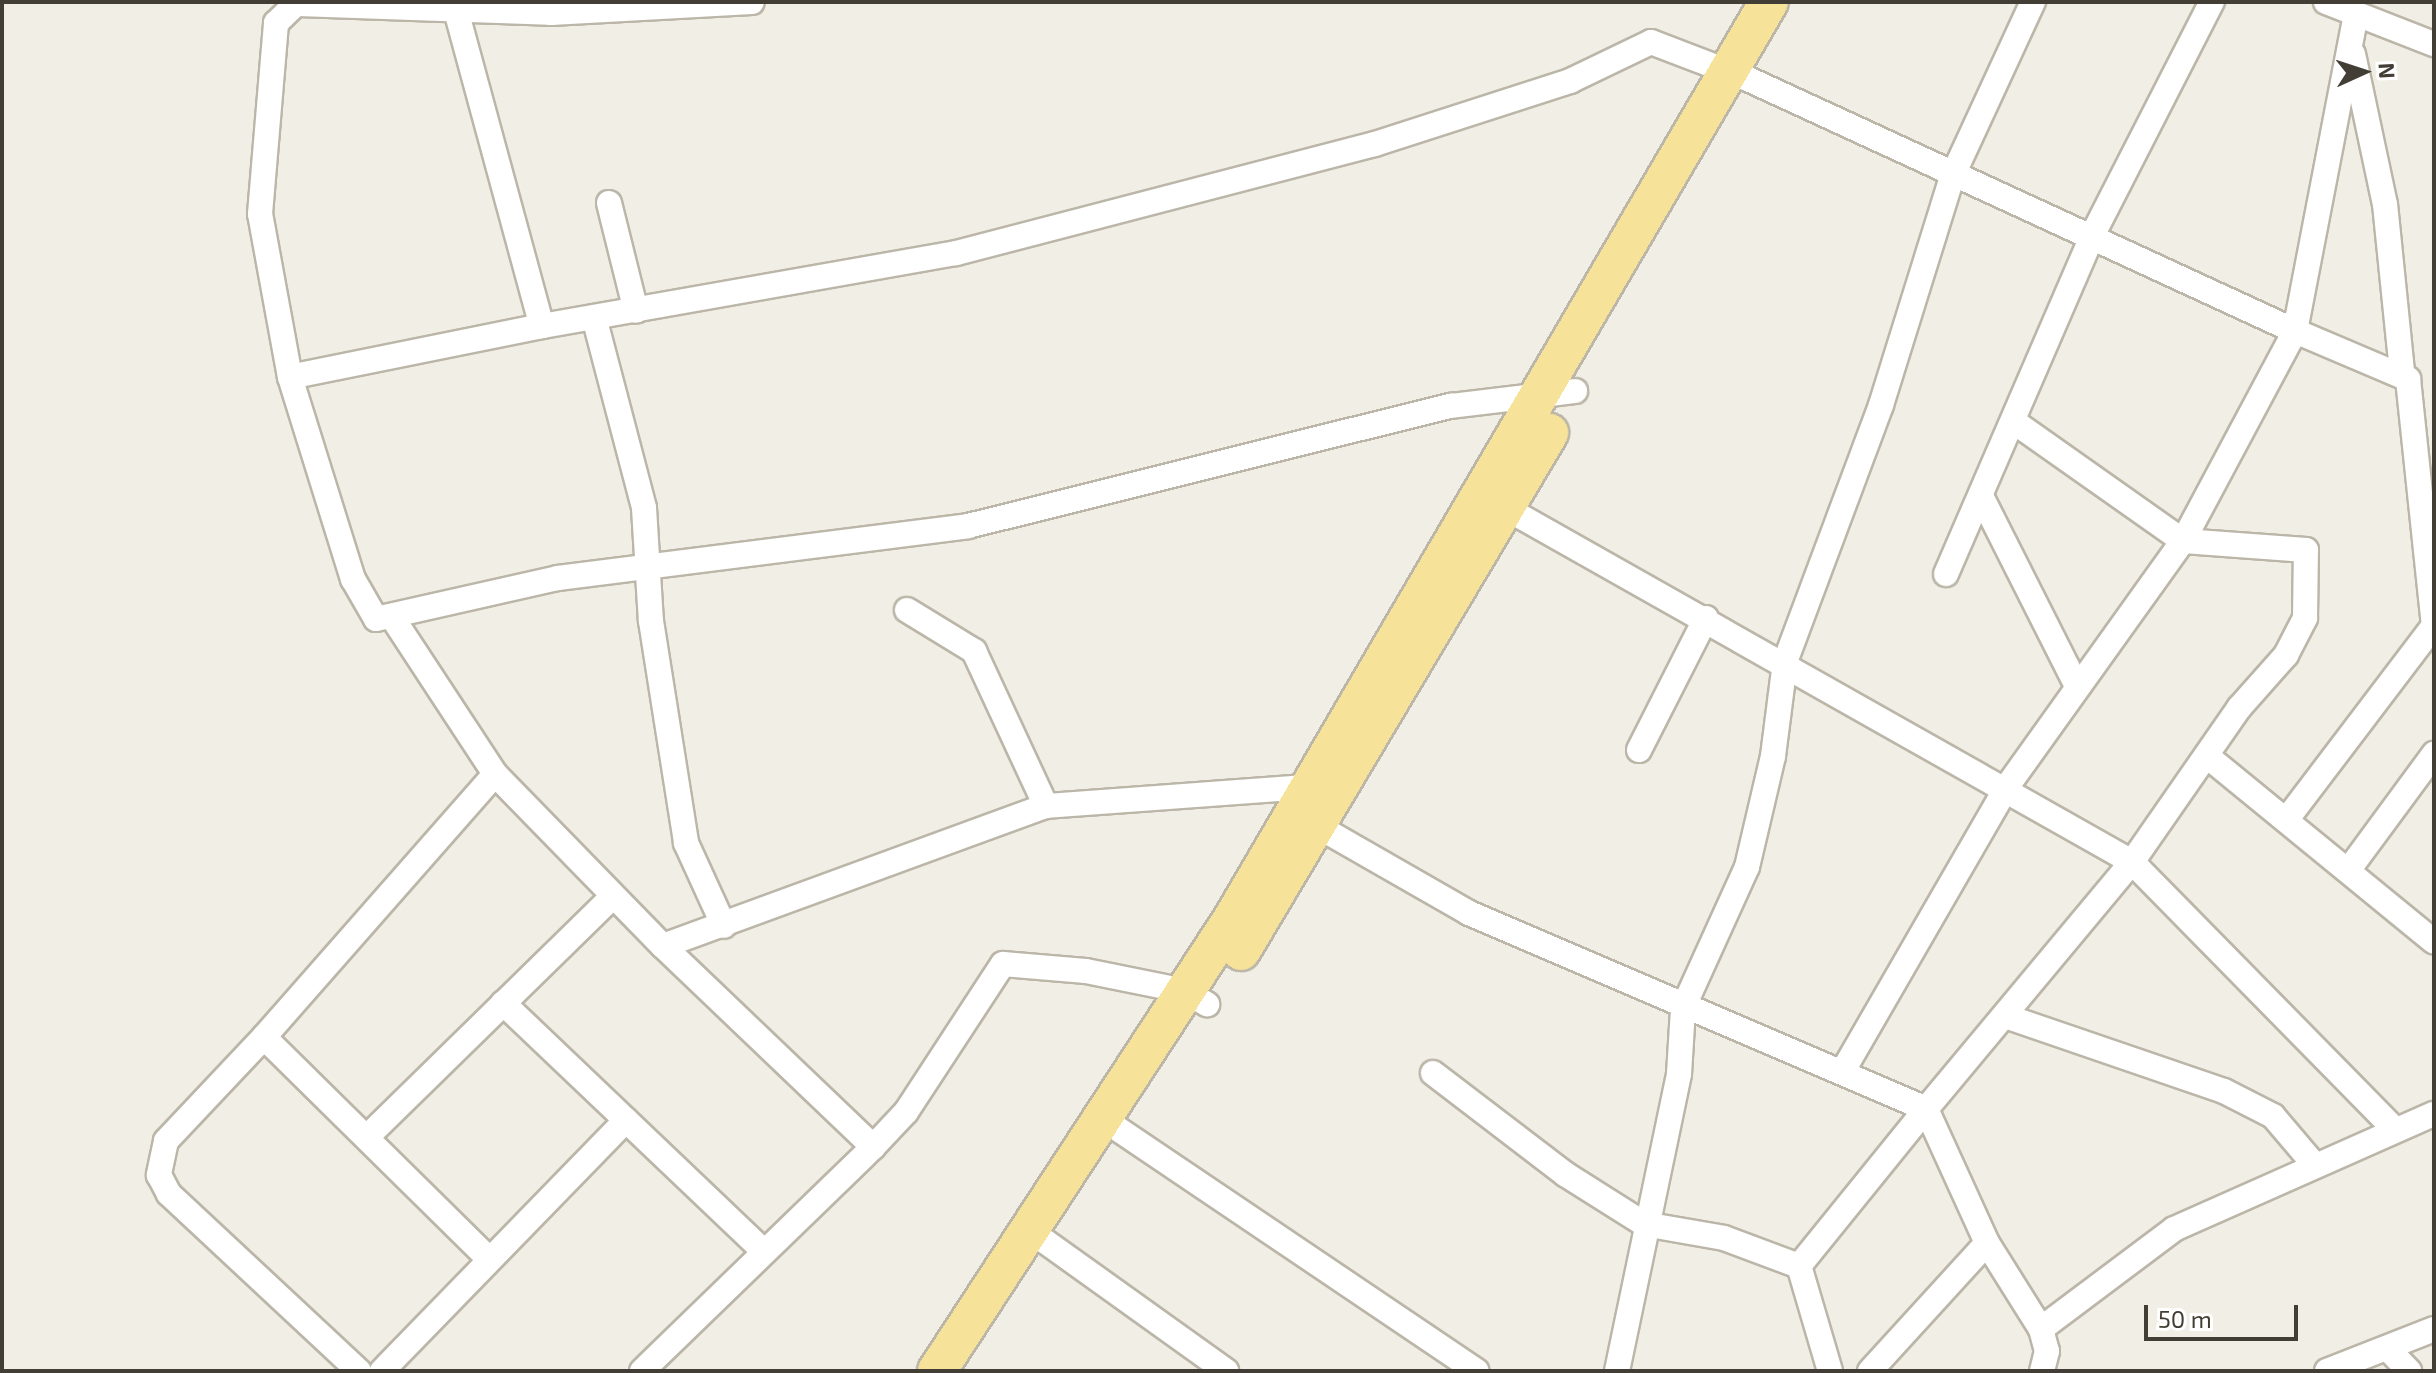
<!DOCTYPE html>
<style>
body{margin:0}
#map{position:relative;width:2436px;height:1373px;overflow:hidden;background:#f1eee5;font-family:"Exo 2",sans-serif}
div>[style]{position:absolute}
.roads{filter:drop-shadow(2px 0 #bbb6a8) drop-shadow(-2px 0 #bbb6a8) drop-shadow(0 2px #bbb6a8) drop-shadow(0 -2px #bbb6a8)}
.street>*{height:24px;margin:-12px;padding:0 12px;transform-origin:12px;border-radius:12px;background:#fff}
.primary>*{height:38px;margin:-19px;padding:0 19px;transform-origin:19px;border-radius:19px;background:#f6e299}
span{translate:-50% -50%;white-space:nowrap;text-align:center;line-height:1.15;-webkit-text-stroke:8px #fff;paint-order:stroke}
.frame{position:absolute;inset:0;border:4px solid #433e35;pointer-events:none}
.north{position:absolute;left:2324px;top:32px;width:80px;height:80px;-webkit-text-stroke:6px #fff;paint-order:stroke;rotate:87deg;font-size:22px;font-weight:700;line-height:32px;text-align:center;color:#433e35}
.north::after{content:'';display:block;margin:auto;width:28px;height:36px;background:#433e35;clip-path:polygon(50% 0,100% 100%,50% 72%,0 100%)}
.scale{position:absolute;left:2144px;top:1305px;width:154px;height:36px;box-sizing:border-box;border:4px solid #433e35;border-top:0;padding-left:10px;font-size:24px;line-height:28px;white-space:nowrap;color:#433e35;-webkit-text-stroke:6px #fff;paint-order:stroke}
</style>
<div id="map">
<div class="roads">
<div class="street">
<i style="left:553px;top:2px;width:11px;rotate:100deg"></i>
<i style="left:551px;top:13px;width:201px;rotate:-3.1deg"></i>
<i style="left:2326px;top:2px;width:116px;rotate:21.3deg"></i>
<i style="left:457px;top:14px;width:323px;rotate:74.8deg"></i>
<i style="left:542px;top:326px;width:420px;rotate:-10deg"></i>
<i style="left:956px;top:253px;width:433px;rotate:-14.6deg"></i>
<i style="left:1375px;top:144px;width:205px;rotate:-17.9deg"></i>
<i style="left:1570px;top:81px;width:90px;rotate:-25.7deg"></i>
<i style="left:1651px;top:42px;width:104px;rotate:20.9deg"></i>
<i style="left:1748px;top:79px;width:602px;rotate:24.74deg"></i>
<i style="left:2295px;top:331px;width:323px;rotate:-79.1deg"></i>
<i style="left:2353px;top:54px;width:153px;rotate:78deg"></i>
<i style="left:2385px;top:204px;width:168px;rotate:84.2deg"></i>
<i style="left:609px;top:203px;width:111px;rotate:76deg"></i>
<i style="left:594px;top:317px;width:197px;rotate:75.3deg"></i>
<i style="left:644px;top:508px;width:113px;rotate:86.5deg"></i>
<i style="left:651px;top:621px;width:225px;rotate:81deg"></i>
<i style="left:686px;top:843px;width:91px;rotate:65.4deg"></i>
<i style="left:542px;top:326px;width:257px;rotate:168.6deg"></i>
<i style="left:290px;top:377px;width:212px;rotate:72.7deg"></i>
<i style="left:353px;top:579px;width:46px;rotate:60.1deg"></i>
<i style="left:376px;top:619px;width:187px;rotate:-12.7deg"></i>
<i style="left:558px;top:578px;width:413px;rotate:-7.2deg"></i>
<i style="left:968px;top:526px;width:498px;rotate:-14deg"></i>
<i style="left:1451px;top:406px;width:125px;rotate:-6.9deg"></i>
<i style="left:290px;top:377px;width:166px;rotate:-100.4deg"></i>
<i style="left:260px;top:214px;width:192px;rotate:-85.2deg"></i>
<i style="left:276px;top:23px;width:28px;rotate:-44deg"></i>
<i style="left:296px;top:4px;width:255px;rotate:2deg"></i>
<i style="left:1983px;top:500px;width:204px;rotate:63.2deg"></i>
<i style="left:1495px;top:502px;width:732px;rotate:29.47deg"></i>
<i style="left:2132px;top:862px;width:374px;rotate:45.5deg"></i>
<i style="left:1946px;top:574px;width:368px;rotate:-66.6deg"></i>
<i style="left:2092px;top:236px;width:263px;rotate:-62.9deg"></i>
<i style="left:907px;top:610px;width:79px;rotate:31.5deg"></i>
<i style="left:974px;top:651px;width:171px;rotate:65.1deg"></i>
<i style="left:394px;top:620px;width:184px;rotate:56.7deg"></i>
<i style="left:495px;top:774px;width:240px;rotate:45.7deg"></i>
<i style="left:663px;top:946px;width:408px;rotate:-20.1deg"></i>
<i style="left:1046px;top:806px;width:276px;rotate:-4.2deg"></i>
<i style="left:1639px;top:750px;width:148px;rotate:-63.1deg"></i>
<i style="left:2207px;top:756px;width:293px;rotate:39.3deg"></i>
<i style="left:1305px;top:819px;width:189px;rotate:29.8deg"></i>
<i style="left:1469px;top:913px;width:497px;rotate:23.2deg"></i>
<i style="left:1926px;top:1109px;width:322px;rotate:-50.2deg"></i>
<i style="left:2132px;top:862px;width:188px;rotate:-55.2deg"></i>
<i style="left:2239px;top:708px;width:71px;rotate:-48.4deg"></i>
<i style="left:2286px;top:655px;width:42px;rotate:-62.8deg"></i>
<i style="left:2305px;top:618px;width:68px;rotate:-89.2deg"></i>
<i style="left:2306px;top:550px;width:123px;rotate:-175.8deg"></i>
<i style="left:2183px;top:541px;width:208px;rotate:-144.8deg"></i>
<i style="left:2287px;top:819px;width:243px;rotate:-52.8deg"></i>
<i style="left:2350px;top:868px;width:142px;rotate:-53.6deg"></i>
<i style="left:663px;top:946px;width:291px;rotate:43.7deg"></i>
<i style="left:873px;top:1147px;width:48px;rotate:-46.7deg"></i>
<i style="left:906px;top:1112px;width:177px;rotate:-56.8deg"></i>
<i style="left:1003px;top:964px;width:83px;rotate:4.8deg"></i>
<i style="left:1086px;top:971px;width:101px;rotate:11.4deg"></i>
<i style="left:1185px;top:991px;width:26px;rotate:31deg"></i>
<i style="left:503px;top:1003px;width:358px;rotate:43.6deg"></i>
<i style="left:2005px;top:1016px;width:231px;rotate:18.9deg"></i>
<i style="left:2224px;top:1091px;width:55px;rotate:27deg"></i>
<i style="left:2273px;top:1116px;width:62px;rotate:49.6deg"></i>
<i style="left:264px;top:1037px;width:143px;rotate:133.3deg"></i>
<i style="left:166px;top:1141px;width:35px;rotate:102deg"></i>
<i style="left:159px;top:1175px;width:21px;rotate:62deg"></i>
<i style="left:169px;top:1194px;width:260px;rotate:43deg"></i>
<i style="left:1844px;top:1069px;width:324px;rotate:-60deg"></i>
<i style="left:2006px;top:788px;width:304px;rotate:-54.4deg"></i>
<i style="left:2183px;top:541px;width:238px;rotate:-61.9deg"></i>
<i style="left:2295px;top:331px;width:123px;rotate:23deg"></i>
<i style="left:2408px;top:379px;width:248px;rotate:84deg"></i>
<i style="left:1433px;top:1073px;width:166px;rotate:37.4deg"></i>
<i style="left:1565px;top:1174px;width:93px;rotate:32.3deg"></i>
<i style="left:1644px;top:1224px;width:81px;rotate:9.9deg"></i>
<i style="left:1724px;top:1238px;width:80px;rotate:20.5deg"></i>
<i style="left:1106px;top:1121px;width:447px;rotate:34deg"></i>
<i style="left:367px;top:1137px;width:344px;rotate:-44.4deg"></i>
<i style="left:1032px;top:1232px;width:239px;rotate:35.6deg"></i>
<i style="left:489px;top:1259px;width:316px;rotate:-135.4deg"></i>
<i style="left:264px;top:1037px;width:350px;rotate:-48.7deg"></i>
<i style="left:2041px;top:1329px;width:166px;rotate:-36.9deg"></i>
<i style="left:2174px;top:1229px;width:284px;rotate:-23.9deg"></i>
<i style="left:2387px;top:1348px;width:32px;rotate:46deg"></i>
<i style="left:382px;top:1371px;width:350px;rotate:-45.8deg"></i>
<i style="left:642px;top:1371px;width:322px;rotate:-44.1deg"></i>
<i style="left:1617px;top:1371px;width:303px;rotate:-78.2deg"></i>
<i style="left:1679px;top:1074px;width:66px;rotate:-86.5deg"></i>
<i style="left:1683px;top:1008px;width:155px;rotate:-65.6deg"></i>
<i style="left:1747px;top:867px;width:114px;rotate:-76.8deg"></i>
<i style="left:1773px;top:756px;width:95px;rotate:-82.7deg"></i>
<i style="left:1785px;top:662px;width:274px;rotate:-69.5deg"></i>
<i style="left:1881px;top:405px;width:239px;rotate:-72.7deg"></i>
<i style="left:1952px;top:177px;width:193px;rotate:-65.2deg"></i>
<i style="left:1830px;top:1371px;width:109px;rotate:-106.4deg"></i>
<i style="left:1799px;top:1266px;width:202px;rotate:-51deg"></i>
<i style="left:1926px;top:1109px;width:147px;rotate:65.5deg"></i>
<i style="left:1987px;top:1243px;width:102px;rotate:57.9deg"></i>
<i style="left:2041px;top:1329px;width:23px;rotate:75deg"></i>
<i style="left:2047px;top:1351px;width:21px;rotate:104deg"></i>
<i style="left:1870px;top:1371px;width:173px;rotate:-47.6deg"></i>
<i style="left:2327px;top:1371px;width:115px;rotate:-21.4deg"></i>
</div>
<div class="primary">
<i style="left:1241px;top:951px;width:603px;rotate:-59.26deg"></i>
<i style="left:937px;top:1371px;width:541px;rotate:-56.84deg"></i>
<i style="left:1233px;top:918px;width:1061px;rotate:-59.67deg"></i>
</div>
</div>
<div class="frame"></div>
<div class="north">N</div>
<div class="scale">50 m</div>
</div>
